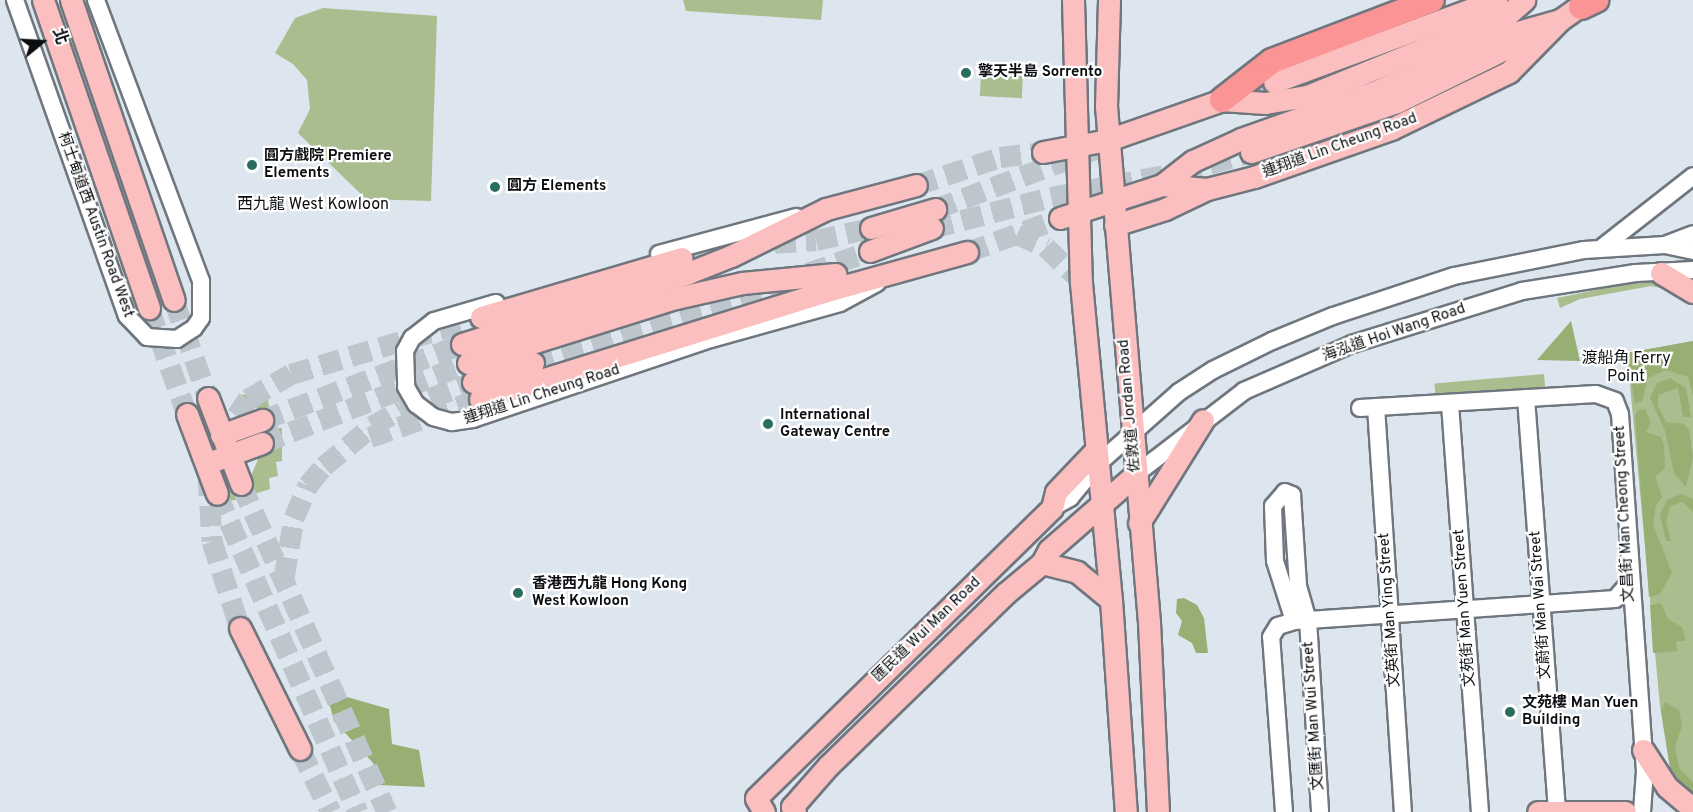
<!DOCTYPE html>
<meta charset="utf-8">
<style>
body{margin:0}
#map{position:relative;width:1693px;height:812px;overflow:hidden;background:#dde6ee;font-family:Overpass,"Noto Sans TC",sans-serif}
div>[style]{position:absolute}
.green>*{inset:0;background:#a9bd8f;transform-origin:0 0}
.forest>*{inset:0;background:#97af73}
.major-tunnel>*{height:21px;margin-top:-10.5px;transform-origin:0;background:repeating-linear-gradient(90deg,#bec6cd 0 21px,transparent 0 31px)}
.roads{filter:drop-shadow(2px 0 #6f767e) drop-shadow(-2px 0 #6f767e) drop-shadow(0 2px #6f767e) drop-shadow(0 -2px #6f767e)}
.minor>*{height:16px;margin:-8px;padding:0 8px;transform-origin:8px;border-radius:8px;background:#fff}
.major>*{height:21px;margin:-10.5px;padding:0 10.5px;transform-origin:10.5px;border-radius:10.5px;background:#fcbfbf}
.highway>*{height:24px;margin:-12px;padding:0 12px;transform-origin:12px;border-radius:12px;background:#fa9495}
.dots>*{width:16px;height:16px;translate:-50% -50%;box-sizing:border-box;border:3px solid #fff;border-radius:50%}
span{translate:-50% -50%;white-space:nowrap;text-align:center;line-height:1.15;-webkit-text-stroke:4.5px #fff;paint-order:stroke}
.poi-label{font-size:15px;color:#0c0e11;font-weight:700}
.left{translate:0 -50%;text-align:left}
.street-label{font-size:15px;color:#0c0e11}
.neighbourhood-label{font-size:16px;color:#0c0e11}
.north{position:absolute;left:12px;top:12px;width:60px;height:60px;-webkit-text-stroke:4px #fff;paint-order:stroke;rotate:72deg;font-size:16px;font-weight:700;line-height:24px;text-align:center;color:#0c0e11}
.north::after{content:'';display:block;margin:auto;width:21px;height:27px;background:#0c0e11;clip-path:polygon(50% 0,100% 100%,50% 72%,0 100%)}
</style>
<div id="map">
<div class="green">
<i style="clip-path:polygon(683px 0,823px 0,821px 20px,686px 11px)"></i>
<i style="clip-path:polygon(323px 8px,437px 16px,431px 201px,366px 199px,298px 133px,310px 109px,307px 80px,293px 64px,275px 53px,295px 18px)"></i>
<i style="left:981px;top:74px;width:42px;height:22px;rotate:3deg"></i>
<i style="clip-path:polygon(1659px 282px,1661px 288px,1651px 286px,1580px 299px,1560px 308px,1557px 298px,1630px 283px)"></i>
<i style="clip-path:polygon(1693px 341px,1693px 794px,1681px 787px,1670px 768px,1660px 706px,1627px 353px)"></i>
<i style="left:1544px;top:374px;width:21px;height:110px;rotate:85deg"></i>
<i style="clip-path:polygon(255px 394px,257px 401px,268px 399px,269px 407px,273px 406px,277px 428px,282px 428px,282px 461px,276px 462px,278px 476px,269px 478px,270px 489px,231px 501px,227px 493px,251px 476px,264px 445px,266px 428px,260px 410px,237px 395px)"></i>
</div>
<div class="forest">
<i style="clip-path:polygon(1571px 321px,1580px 361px,1537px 360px)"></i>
<i style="clip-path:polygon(1693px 341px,1693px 396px,1688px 377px,1666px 370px,1648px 378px,1642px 401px,1635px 404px,1627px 353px)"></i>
<i style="clip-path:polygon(1670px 378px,1686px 388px,1691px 417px,1683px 417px,1678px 388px,1658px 395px,1658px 405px,1666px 422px,1684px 424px,1689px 430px,1693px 457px,1686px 487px,1674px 473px,1665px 431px,1650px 398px,1657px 383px)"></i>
<i style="clip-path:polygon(1645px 409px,1651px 423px,1646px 432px,1661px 437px,1664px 445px,1665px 469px,1655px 476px,1662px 497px,1656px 505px,1653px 524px,1672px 573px,1660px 594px,1649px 597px,1635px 416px,1638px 410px)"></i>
<i style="clip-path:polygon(1681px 494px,1693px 499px,1693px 512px,1683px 502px,1670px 506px,1666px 522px,1671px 541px,1666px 541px,1660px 514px,1667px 500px)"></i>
<i style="clip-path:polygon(1184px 598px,1197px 605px,1204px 618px,1208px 653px,1196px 653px,1192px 643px,1178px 635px,1182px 621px,1176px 613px,1177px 599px)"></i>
<i style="clip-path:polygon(1661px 603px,1668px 619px,1682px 627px,1686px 641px,1676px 641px,1677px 651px,1653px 653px,1650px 605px)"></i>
<i style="clip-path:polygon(326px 691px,389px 709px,392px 744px,419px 750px,425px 787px,379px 785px,373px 763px,334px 721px)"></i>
<i style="clip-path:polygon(1665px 702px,1679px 710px,1682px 726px,1675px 747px,1679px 768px,1693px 782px,1693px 794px,1681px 787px,1670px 768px,1661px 710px)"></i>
</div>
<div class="major-tunnel">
<i style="left:1228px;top:100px;width:49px;rotate:-21.4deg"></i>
<i style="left:916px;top:185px;width:89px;rotate:-18.4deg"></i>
<i style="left:1000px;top:157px;width:43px;rotate:-6.6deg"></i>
<i style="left:935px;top:209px;width:171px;rotate:-20.6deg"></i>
<i style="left:932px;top:228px;width:123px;rotate:-14.6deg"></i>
<i style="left:1051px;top:197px;width:131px;rotate:-11deg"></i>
<i style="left:1180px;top:172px;width:74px;rotate:-15.7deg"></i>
<i style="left:1017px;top:234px;width:32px;rotate:24deg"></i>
<i style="left:1046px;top:247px;width:40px;rotate:44deg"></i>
<i style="left:967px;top:252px;width:99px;rotate:-20.1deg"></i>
<i style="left:682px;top:258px;width:63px;rotate:-11.8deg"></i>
<i style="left:744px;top:245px;width:72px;rotate:-4deg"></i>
<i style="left:816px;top:240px;width:56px;rotate:-12.3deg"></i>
<i style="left:808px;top:273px;width:66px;rotate:-19.5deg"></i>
<i style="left:174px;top:300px;width:104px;rotate:70.9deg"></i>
<i style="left:149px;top:308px;width:113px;rotate:70.3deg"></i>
<i style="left:533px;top:363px;width:259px;rotate:-18deg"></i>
<i style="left:262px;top:420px;width:214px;rotate:-20.8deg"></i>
<i style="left:370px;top:437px;width:116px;rotate:-19.1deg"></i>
<i style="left:219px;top:441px;width:51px;rotate:-55.4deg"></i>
<i style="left:248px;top:399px;width:50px;rotate:-30.2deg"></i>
<i style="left:291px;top:374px;width:198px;rotate:-16.7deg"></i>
<i style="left:262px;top:443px;width:221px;rotate:-21.2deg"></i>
<i style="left:208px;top:474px;width:67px;rotate:86.6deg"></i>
<i style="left:212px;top:541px;width:91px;rotate:72.2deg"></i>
<i style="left:241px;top:484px;width:359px;rotate:66deg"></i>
<i style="left:217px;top:494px;width:348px;rotate:66.1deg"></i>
<i style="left:284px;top:578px;width:61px;rotate:-80.5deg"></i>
<i style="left:294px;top:518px;width:36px;rotate:-67deg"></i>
<i style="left:308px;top:485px;width:25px;rotate:-50deg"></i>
<i style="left:324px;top:466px;width:62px;rotate:-39.8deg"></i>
<i style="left:372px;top:426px;width:34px;rotate:-30deg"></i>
<i style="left:401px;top:409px;width:77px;rotate:-20.6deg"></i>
<i style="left:300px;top:749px;width:70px;rotate:63.8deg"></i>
</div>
<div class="roads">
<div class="minor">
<i style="left:15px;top:0;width:335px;rotate:70.5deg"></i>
<i style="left:127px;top:316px;width:29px;rotate:46deg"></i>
<i style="left:147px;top:337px;width:30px;rotate:4deg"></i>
<i style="left:177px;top:339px;width:20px;rotate:-33deg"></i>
<i style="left:194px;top:328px;width:12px;rotate:-55deg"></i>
<i style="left:201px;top:318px;width:37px;rotate:-90deg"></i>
<i style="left:201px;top:281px;width:300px;rotate:-110.5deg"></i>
<i style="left:1665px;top:245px;width:29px;rotate:12deg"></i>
<i style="left:1600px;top:249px;width:118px;rotate:-38.1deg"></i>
<i style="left:659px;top:254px;width:142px;rotate:-15.1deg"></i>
<i style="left:496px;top:303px;width:65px;rotate:163.8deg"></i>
<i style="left:434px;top:321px;width:28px;rotate:142deg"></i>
<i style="left:412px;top:338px;width:15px;rotate:118deg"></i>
<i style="left:405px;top:351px;width:36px;rotate:88deg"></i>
<i style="left:406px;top:387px;width:20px;rotate:60deg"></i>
<i style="left:416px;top:404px;width:21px;rotate:37deg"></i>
<i style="left:433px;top:417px;width:20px;rotate:15deg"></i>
<i style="left:452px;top:422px;width:21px;rotate:-8deg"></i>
<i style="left:473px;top:419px;width:251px;rotate:-18.6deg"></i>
<i style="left:711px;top:339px;width:134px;rotate:-15.6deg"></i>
<i style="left:840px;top:303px;width:42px;rotate:-28.4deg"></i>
<i style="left:1526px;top:398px;width:414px;rotate:85.7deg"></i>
<i style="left:1450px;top:404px;width:409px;rotate:85.8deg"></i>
<i style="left:1376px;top:407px;width:406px;rotate:86.2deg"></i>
<i style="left:1360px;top:408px;width:236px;rotate:-3.4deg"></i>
<i style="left:1596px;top:394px;width:20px;rotate:20deg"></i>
<i style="left:1615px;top:401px;width:14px;rotate:69deg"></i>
<i style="left:1620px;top:414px;width:358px;rotate:86deg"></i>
<i style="left:1645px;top:771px;width:41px;rotate:94.2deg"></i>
<i style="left:1136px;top:474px;width:136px;rotate:-37.5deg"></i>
<i style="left:1244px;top:391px;width:118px;rotate:-23.5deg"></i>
<i style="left:1352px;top:344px;width:178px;rotate:-17.3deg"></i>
<i style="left:1522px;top:291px;width:115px;rotate:-9deg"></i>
<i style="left:1636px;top:273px;width:57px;rotate:-3deg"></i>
<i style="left:1052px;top:508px;width:21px;rotate:-29deg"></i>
<i style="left:1070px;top:498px;width:45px;rotate:-50.4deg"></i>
<i style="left:1099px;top:463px;width:107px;rotate:-41.6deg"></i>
<i style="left:1179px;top:392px;width:40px;rotate:-32.9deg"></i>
<i style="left:1213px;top:370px;width:66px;rotate:-26.2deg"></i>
<i style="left:1272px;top:341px;width:66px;rotate:-22.3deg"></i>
<i style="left:1333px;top:316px;width:127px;rotate:-18.3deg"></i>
<i style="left:1454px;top:276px;width:133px;rotate:-11.3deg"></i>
<i style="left:1584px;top:250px;width:81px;rotate:-3.5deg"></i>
<i style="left:1665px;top:245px;width:30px;rotate:-21deg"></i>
<i style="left:1294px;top:621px;width:63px;rotate:-107.6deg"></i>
<i style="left:1275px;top:561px;width:55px;rotate:-92.1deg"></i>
<i style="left:1273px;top:506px;width:18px;rotate:-49deg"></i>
<i style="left:1285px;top:492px;width:8px;rotate:23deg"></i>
<i style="left:1292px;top:495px;width:91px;rotate:86.2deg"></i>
<i style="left:1298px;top:586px;width:35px;rotate:74deg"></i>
<i style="left:1308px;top:620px;width:192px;rotate:86.4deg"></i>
<i style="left:1284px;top:812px;width:175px;rotate:-94.2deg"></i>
<i style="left:1271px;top:637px;width:13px;rotate:-58deg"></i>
<i style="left:1278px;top:626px;width:17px;rotate:-17deg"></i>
<i style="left:1294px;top:621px;width:322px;rotate:-3.9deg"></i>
<i style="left:1615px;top:599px;width:21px;rotate:-49deg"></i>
</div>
<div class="major">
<i style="left:43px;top:0;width:326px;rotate:71deg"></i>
<i style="left:71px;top:0;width:317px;rotate:71.1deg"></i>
<i style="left:1073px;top:0;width:283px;rotate:88.4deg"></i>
<i style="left:1081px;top:283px;width:318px;rotate:84.6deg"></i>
<i style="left:1111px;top:600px;width:213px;rotate:86deg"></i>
<i style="left:1109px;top:0;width:106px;rotate:91.6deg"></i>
<i style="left:1106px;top:106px;width:518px;rotate:85.24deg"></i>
<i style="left:1149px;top:622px;width:190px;rotate:87.3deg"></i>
<i style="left:1274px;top:82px;width:237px;rotate:-20.3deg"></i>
<i style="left:1043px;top:152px;width:66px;rotate:-10.5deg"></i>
<i style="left:1108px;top:140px;width:121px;rotate:-19.3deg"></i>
<i style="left:1222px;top:100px;width:43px;rotate:4deg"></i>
<i style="left:1265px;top:103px;width:43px;rotate:-9.5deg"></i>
<i style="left:1307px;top:96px;width:216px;rotate:-22deg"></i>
<i style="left:1507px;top:15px;width:23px;rotate:-41deg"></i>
<i style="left:1251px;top:152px;width:154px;rotate:-18.9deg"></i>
<i style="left:1397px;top:102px;width:149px;rotate:-26.2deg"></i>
<i style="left:1162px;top:185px;width:39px;rotate:-38deg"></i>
<i style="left:1193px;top:161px;width:53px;rotate:-24.6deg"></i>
<i style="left:1241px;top:139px;width:141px;rotate:-19.5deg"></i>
<i style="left:1374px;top:92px;width:133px;rotate:-23.9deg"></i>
<i style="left:1496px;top:38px;width:66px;rotate:-15.7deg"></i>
<i style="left:1060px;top:218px;width:107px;rotate:-17.9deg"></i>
<i style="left:1162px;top:185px;width:45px;rotate:5.1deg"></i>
<i style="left:1207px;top:189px;width:49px;rotate:-14.3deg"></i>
<i style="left:1254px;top:177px;width:145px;rotate:-19.3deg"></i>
<i style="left:1391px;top:129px;width:131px;rotate:-25.8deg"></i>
<i style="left:1509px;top:72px;width:73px;rotate:-45.6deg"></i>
<i style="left:1560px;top:20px;width:35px;rotate:-35deg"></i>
<i style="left:1115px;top:225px;width:52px;rotate:-17.7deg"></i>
<i style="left:1165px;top:209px;width:47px;rotate:-25.5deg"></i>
<i style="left:871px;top:228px;width:67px;rotate:-16.5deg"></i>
<i style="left:870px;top:251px;width:66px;rotate:-20.4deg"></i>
<i style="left:1661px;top:273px;width:37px;rotate:31deg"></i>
<i style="left:481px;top:317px;width:209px;rotate:-16.4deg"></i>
<i style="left:462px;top:344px;width:237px;rotate:-17.4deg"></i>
<i style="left:688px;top:273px;width:46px;rotate:-21.6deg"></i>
<i style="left:731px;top:256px;width:106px;rotate:-26.3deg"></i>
<i style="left:826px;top:209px;width:93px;rotate:-14.9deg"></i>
<i style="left:468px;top:363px;width:218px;rotate:-17.4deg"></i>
<i style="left:676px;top:298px;width:68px;rotate:-12.8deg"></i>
<i style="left:742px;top:283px;width:94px;rotate:-5.5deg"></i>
<i style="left:473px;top:382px;width:63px;rotate:-17.6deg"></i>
<i style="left:208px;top:398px;width:92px;rotate:69deg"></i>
<i style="left:480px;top:399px;width:374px;rotate:-17.3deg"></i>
<i style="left:837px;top:288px;width:135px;rotate:-15.5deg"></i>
<i style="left:187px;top:414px;width:85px;rotate:69.4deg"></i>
<i style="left:221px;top:435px;width:44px;rotate:-20.1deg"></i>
<i style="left:216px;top:460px;width:49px;rotate:-20.3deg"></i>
<i style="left:1139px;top:523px;width:121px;rotate:-58.1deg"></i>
<i style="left:1042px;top:563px;width:36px;rotate:14deg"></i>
<i style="left:1077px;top:572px;width:44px;rotate:39.5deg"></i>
<i style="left:240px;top:628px;width:135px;rotate:63.6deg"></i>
<i style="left:1643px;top:750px;width:44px;rotate:57deg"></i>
<i style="left:1667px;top:787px;width:34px;rotate:40deg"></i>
<i style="left:764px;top:812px;width:16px;rotate:-120deg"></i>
<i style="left:756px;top:798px;width:414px;rotate:-44.4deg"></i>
<i style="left:1052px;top:508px;width:16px;rotate:-76deg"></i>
<i style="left:1056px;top:492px;width:58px;rotate:-46.4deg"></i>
<i style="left:795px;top:812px;width:6px;rotate:-121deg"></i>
<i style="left:792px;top:807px;width:55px;rotate:-48.7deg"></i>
<i style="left:828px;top:766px;width:248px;rotate:-44.2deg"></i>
<i style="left:1006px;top:593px;width:47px;rotate:-39.8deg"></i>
<i style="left:1042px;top:563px;width:15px;rotate:-62deg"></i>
<i style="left:1049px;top:550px;width:116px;rotate:-41.1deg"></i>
<i style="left:1538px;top:812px;width:87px"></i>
</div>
<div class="highway">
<i style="left:1581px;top:7px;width:17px;rotate:-25deg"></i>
<i style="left:1222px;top:100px;width:63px;rotate:-38deg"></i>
<i style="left:1272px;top:61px;width:171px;rotate:-20.9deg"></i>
</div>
</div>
<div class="dots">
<i style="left:966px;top:73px;background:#286d5f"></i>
<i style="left:252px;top:165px;background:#286d5f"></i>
<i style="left:495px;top:187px;background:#286d5f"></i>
<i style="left:768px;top:424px;background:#286d5f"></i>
<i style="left:518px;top:593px;background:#286d5f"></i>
<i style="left:1510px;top:712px;background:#286d5f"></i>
</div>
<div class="poi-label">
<span class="left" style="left:978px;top:73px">擎天半島 Sorrento</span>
<span class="left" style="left:264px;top:165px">圓方戲院 Premiere<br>Elements</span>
<span class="left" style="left:507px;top:187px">圓方 Elements</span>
<span class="left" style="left:780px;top:424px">International<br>Gateway Centre</span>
<span class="left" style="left:532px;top:593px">香港西九龍 Hong Kong<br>West Kowloon</span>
<span class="left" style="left:1522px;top:712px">文苑樓 Man Yuen<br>Building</span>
</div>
<div class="street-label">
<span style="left:1340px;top:146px;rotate:-20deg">連翔道 Lin Cheung Road</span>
<span style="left:95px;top:225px;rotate:70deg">柯士甸道西 Austin Road West</span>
<span style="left:1394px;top:333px;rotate:-19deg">海泓道 Hoi Wang Road</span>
<span style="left:542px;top:395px;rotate:-18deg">連翔道 Lin Cheung Road</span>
<span style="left:1130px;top:406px;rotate:-95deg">佐敦道 Jordan Road</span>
<span style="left:1625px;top:514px;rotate:-93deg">文昌街 Man Cheong Street</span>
<span style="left:1541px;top:605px;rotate:-94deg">文蔚街 Man Wai Street</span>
<span style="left:1465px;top:608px;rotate:-94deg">文苑街 Man Yuen Street</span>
<span style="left:1390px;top:610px;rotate:-94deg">文英街 Man Ying Street</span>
<span style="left:927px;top:630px;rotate:-44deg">匯民道 Wui Man Road</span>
<span style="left:1314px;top:716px;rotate:-94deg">文匯街 Man Wui Street</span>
</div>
<div class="neighbourhood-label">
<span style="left:313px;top:205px">西九龍 West Kowloon</span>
<span style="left:1626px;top:368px">渡船角 Ferry<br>Point</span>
</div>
<div class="north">北</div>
</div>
